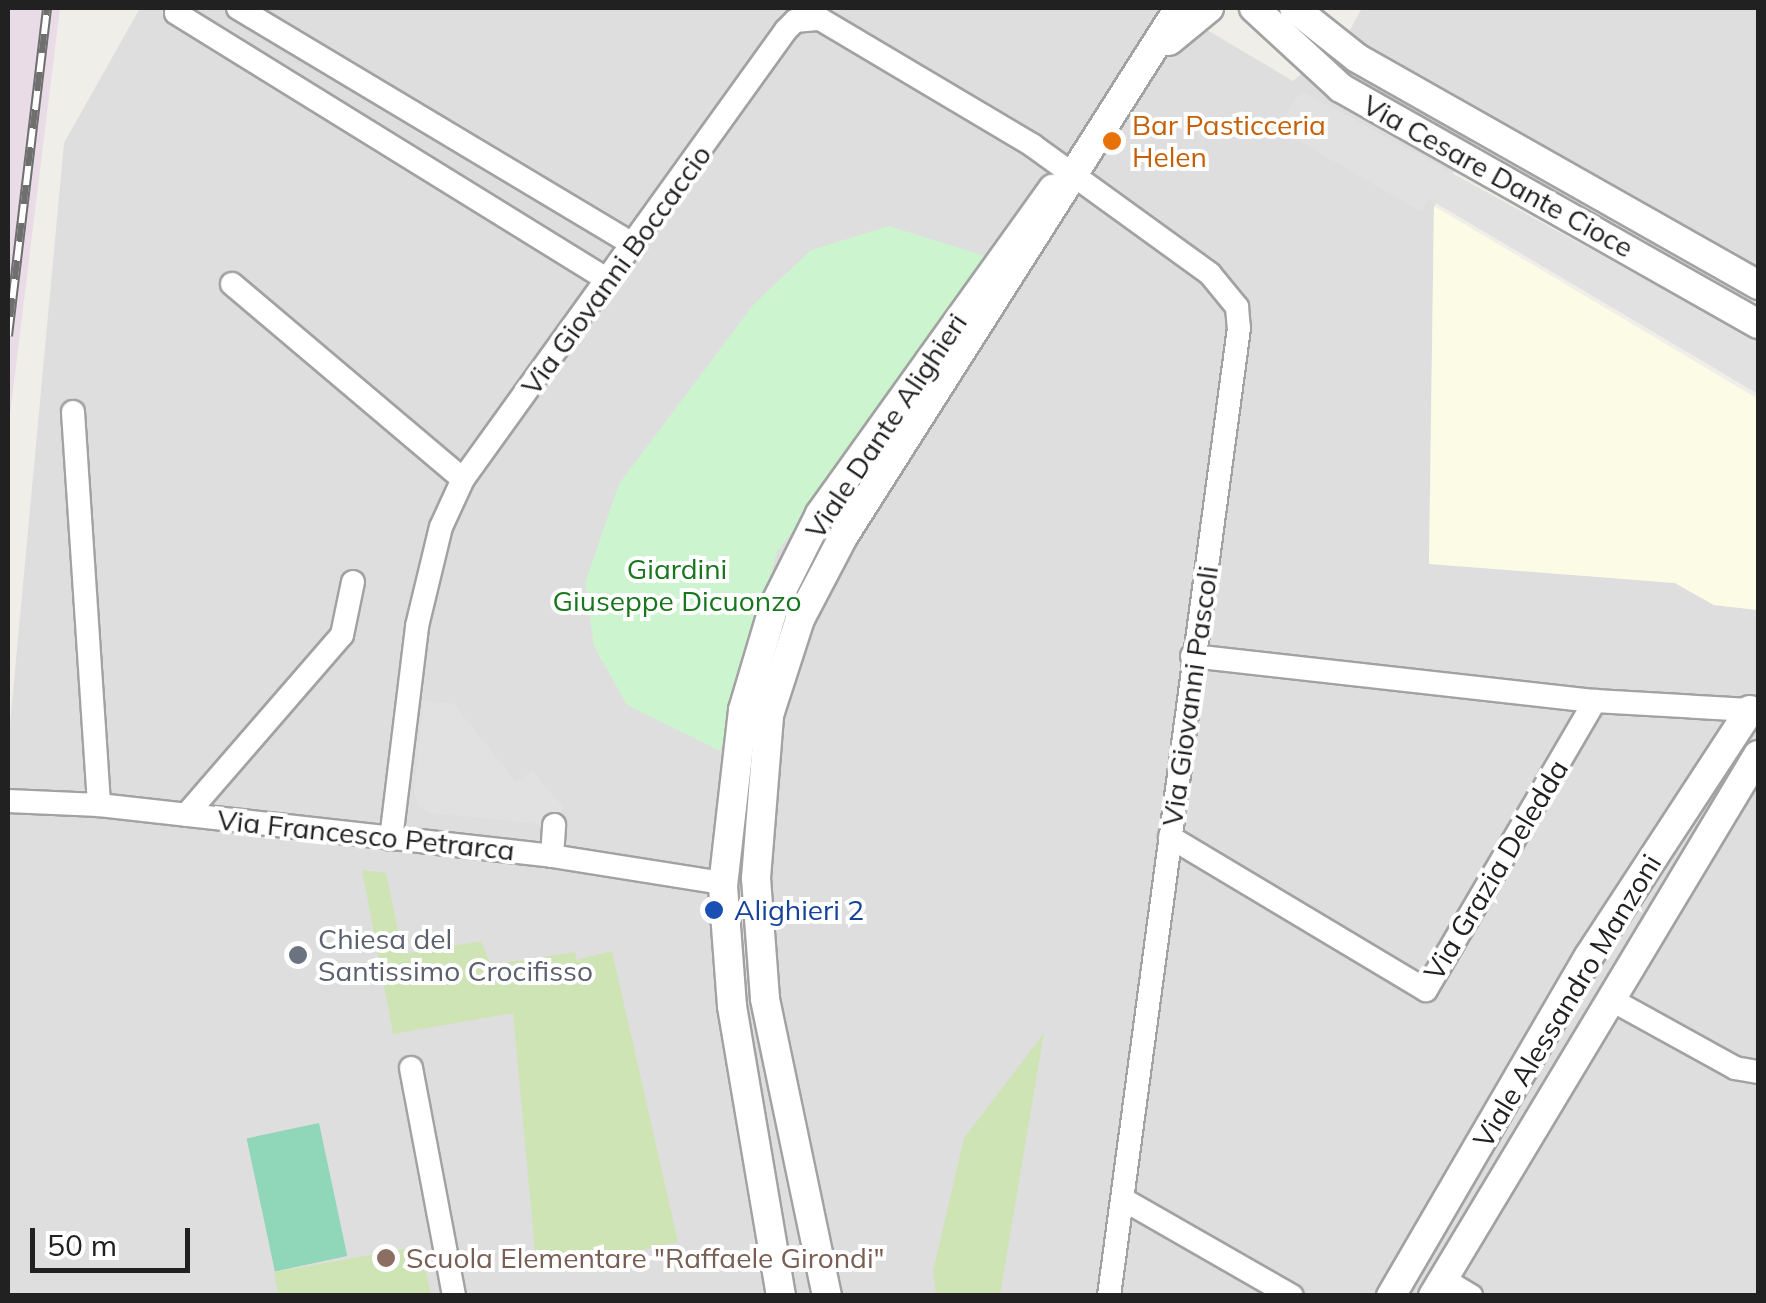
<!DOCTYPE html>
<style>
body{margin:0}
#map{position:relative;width:1766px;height:1303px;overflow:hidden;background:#f0eee9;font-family:Mulish,sans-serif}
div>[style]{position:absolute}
.residential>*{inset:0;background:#dfdede}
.industrial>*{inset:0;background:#e9dce7}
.education>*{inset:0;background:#fcfbe6}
.grass>*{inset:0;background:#cee4b5}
.park>*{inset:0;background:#ccf4ce}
.pitch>*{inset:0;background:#90d6b9;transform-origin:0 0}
.parking>*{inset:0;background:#e1e1e1}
.roads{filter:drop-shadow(2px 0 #a2a2a2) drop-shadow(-2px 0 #a2a2a2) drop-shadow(0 2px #a2a2a2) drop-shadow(0 -2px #a2a2a2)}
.minor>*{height:22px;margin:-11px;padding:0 11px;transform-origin:11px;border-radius:11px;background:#fff}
.tertiary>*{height:28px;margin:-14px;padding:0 14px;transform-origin:14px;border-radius:14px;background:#fff}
.rail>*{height:10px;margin-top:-5px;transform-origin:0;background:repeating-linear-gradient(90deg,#fff 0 19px,#6f6f6f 0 38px);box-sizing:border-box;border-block:2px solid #6f6f6f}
.dots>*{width:28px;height:28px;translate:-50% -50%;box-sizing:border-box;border:5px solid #fff;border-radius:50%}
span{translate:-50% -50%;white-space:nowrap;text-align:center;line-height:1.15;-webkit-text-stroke:8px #fff;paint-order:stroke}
.food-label{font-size:28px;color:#c56008}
.left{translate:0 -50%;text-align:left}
.street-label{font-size:28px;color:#212121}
.park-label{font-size:28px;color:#18761d}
.transit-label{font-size:28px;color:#164399}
.worship-label{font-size:28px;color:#5b616d}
.education-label{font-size:28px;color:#785e54}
.frame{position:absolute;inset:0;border:10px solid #212121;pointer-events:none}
.scale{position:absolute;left:30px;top:1228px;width:160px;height:45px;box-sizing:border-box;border:5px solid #212121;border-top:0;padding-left:12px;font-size:30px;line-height:35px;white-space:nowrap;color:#212121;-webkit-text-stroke:8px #fff;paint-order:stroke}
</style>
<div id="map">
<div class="residential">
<i style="clip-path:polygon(140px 8px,1170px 8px,1293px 81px,1346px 37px,1362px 8px,1758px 8px,1758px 277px,1482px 121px,1434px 207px,1429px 563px,1675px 583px,1714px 605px,1758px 610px,1758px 1295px,8px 1296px,8px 746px,64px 143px)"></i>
</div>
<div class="industrial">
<i style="clip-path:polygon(10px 8px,60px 8px,8px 431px,8px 27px)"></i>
</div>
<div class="education">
<i style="clip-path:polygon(1434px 206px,1758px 399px,1758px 610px,1714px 605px,1675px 583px,1429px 564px)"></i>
</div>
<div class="grass">
<i style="clip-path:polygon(362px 870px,386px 873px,403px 954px,481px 941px,491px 965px,575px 952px,576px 960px,612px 951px,678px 1242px,537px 1273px,513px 1013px,393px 1034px)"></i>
<i style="clip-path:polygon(1044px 1033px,1000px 1295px,936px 1295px,933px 1271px,964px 1138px)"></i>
<i style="clip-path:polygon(421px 1246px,431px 1295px,278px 1295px,274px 1272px)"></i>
</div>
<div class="park">
<i style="clip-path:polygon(889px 226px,988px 257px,888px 406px,777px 552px,720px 751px,627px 705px,594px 646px,585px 583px,619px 484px,754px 304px,811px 250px)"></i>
</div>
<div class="pitch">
<i style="left:319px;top:1123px;width:136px;height:74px;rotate:78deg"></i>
</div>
<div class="parking">
<i style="clip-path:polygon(1302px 91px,1758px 341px,1758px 394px,1429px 199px,1422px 212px,1276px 128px)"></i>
<i style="clip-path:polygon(424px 701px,454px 704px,516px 782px,532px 771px,563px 807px,561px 826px,430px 813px,418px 805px,414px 791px)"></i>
</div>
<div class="roads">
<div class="minor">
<i style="left:180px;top:8px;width:6px;rotate:129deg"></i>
<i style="left:176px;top:13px;width:508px;rotate:31.72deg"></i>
<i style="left:238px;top:8px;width:462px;rotate:30.9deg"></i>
<i style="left:232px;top:284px;width:302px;rotate:40.2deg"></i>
<i style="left:73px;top:412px;width:394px;rotate:86.2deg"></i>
<i style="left:1192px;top:656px;width:406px;rotate:6.4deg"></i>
<i style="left:1595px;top:701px;width:155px;rotate:3.3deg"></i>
<i style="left:8px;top:801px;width:91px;rotate:2.5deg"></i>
<i style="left:99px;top:805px;width:456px;rotate:6.4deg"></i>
<i style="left:552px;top:856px;width:173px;rotate:9deg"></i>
<i style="left:186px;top:815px;width:238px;rotate:-49.1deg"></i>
<i style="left:342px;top:635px;width:54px;rotate:-78.3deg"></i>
<i style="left:1170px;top:837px;width:298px;rotate:30.9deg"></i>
<i style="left:1426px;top:990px;width:335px;rotate:-59.7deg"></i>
<i style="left:391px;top:839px;width:215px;rotate:-83deg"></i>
<i style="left:417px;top:626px;width:102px;rotate:-76.4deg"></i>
<i style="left:441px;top:527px;width:53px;rotate:-65.4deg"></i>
<i style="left:463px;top:479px;width:553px;rotate:-54.27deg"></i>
<i style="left:786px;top:30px;width:13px;rotate:-45deg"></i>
<i style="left:795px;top:21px;width:25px;rotate:-5deg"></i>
<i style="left:820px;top:19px;width:247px;rotate:30.7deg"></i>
<i style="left:1032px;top:145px;width:220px;rotate:35.9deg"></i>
<i style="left:1210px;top:274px;width:43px;rotate:50.7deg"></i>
<i style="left:1237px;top:307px;width:21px;rotate:85deg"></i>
<i style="left:1239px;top:328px;width:977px;rotate:97.65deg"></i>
<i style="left:552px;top:856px;width:31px;rotate:-86deg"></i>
<i style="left:1612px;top:1000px;width:141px;rotate:28.9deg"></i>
<i style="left:1735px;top:1068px;width:23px;rotate:10deg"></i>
<i style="left:411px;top:1068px;width:232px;rotate:79.3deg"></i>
<i style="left:1126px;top:1201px;width:191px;rotate:29.8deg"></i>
<i style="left:1443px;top:1279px;width:33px;rotate:31deg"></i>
</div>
<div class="tertiary">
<i style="left:1254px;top:8px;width:118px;rotate:42.6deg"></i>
<i style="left:1341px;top:88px;width:479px;rotate:29.5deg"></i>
<i style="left:1294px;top:8px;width:80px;rotate:38.4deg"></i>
<i style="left:1357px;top:58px;width:461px;rotate:29.5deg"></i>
<i style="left:1169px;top:41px;width:52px;rotate:-39.5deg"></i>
<i style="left:781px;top:1296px;width:294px;rotate:-99.6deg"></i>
<i style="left:732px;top:1006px;width:120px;rotate:-94.3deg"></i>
<i style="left:723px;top:886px;width:177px;rotate:-83.5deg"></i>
<i style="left:743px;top:710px;width:109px;rotate:-73.4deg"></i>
<i style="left:774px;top:606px;width:103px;rotate:-63.4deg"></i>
<i style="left:820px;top:514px;width:400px;rotate:-54.4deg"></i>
<i style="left:827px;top:1296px;width:304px;rotate:-101.8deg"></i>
<i style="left:765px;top:998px;width:120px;rotate:-94.3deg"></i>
<i style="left:756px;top:878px;width:164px;rotate:-85.4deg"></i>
<i style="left:769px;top:715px;width:101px;rotate:-72.1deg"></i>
<i style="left:800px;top:619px;width:93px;rotate:-62.3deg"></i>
<i style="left:843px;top:537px;width:627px;rotate:-57.58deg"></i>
<i style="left:1391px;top:1296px;width:393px;rotate:-59.8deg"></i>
<i style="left:1589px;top:956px;width:294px;rotate:-56.8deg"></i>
<i style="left:1433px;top:1296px;width:631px;rotate:-59.01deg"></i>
</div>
</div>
<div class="rail">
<i style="left:8px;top:336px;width:330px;rotate:-83.2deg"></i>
</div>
<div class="dots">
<i style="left:1112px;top:141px;background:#e8710a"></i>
<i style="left:714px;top:910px;background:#1a4fb4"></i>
<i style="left:298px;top:955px;background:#6b7280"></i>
<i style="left:386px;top:1258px;background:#8d6e63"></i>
</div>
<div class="food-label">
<span class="left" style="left:1132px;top:141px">Bar Pasticceria<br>Helen</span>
</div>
<div class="street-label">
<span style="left:1498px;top:176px;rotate:29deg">Via Cesare Dante Cioce</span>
<span style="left:616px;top:270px;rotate:-54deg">Via Giovanni Boccaccio</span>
<span style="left:886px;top:426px;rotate:-56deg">Viale Dante Alighieri</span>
<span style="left:1190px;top:696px;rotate:-82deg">Via Giovanni Pascoli</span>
<span style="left:366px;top:835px;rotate:6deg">Via Francesco Petrarca</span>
<span style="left:1496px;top:870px;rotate:-59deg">Via Grazia Deledda</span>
<span style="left:1567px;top:1001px;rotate:-59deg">Viale Alessandro Manzoni</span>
</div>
<div class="park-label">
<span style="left:677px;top:585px">Giardini<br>Giuseppe Dicuonzo</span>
</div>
<div class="transit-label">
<span class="left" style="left:734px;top:910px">Alighieri 2</span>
</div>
<div class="worship-label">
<span class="left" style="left:318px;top:955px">Chiesa del<br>Santissimo Crocifisso</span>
</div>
<div class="education-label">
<span class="left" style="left:406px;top:1258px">Scuola Elementare "Raffaele Girondi"</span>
</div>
<div class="frame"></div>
<div class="scale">50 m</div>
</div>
